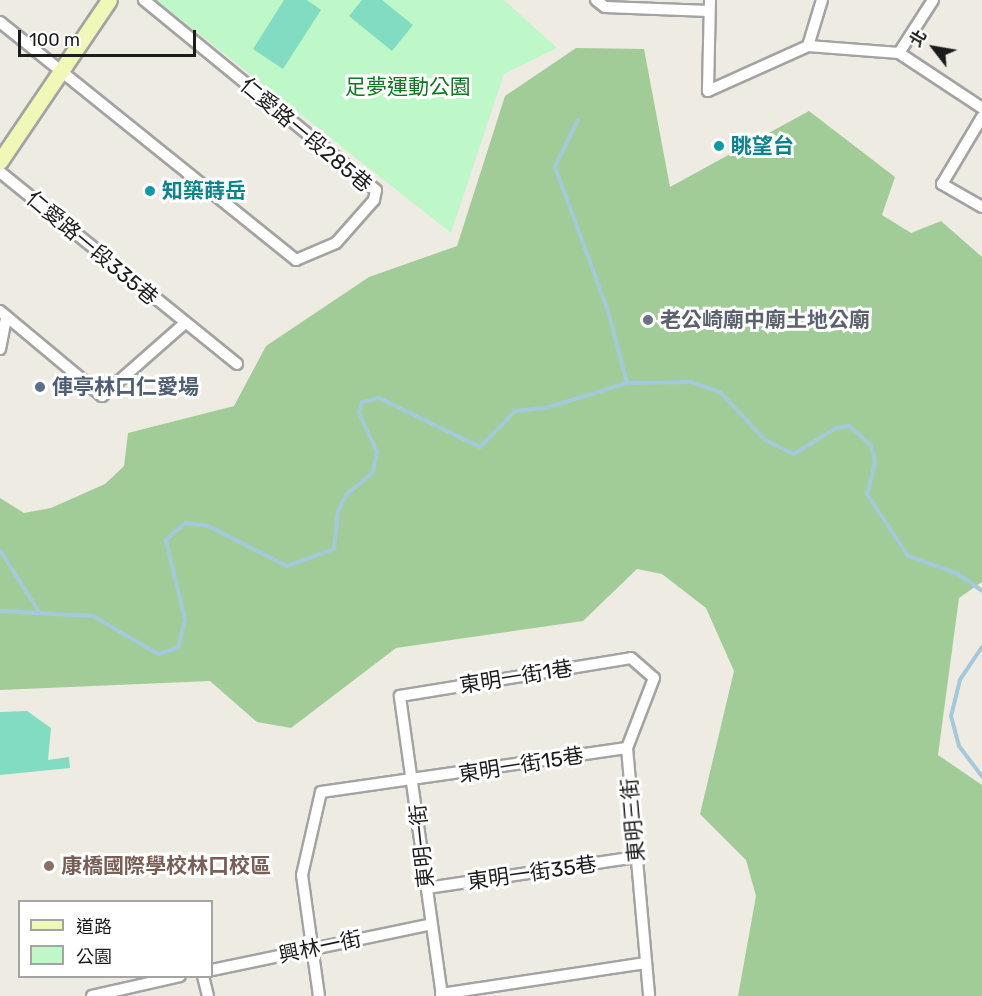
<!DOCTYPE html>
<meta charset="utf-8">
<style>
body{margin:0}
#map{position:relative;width:982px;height:996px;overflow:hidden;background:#eeebe2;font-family:Rubik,"Noto Sans TC",sans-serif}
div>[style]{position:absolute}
.forest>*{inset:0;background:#a2cc97}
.park>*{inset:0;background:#bff8c8}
.pitch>*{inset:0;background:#81dcc1}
.stream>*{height:4px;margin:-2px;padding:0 2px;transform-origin:2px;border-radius:2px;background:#a3c9db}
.roads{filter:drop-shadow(2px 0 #a3a3a3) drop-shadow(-2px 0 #a3a3a3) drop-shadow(0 2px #a3a3a3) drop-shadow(0 -2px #a3a3a3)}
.street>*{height:10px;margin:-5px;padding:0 5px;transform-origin:5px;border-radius:5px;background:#fff}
.secondary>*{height:15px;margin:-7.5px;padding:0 7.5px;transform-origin:7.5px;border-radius:7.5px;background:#eff8b6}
.dots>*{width:16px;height:16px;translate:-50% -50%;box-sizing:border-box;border:3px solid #fff;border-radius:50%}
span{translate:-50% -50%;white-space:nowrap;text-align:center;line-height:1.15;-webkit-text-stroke:6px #fff;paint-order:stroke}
.park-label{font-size:21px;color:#0d781f}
.street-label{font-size:21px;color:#1c1c1c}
.culture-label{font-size:21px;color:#0d838f;font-weight:700}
.left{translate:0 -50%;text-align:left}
.worship-label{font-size:21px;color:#5b616d;font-weight:700}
.service-label{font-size:21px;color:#4e5e75;font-weight:700}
.education-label{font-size:21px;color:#785e54;font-weight:700}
.legend{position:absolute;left:18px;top:900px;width:195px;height:78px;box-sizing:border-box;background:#fff;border:2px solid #a4a4a4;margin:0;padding:8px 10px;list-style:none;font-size:18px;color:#1c1c1c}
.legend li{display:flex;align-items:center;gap:12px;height:30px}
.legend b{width:30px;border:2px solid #a4a4a4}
.north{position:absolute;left:904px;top:18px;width:60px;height:60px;-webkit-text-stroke:4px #fff;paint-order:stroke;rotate:301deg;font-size:16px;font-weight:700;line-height:24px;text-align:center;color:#1c1c1c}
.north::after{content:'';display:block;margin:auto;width:21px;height:27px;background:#1c1c1c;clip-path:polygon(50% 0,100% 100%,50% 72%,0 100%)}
.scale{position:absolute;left:18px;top:30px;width:178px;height:27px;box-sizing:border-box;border:3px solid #1c1c1c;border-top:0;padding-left:8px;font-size:18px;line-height:21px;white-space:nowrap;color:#1c1c1c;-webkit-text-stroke:4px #fff;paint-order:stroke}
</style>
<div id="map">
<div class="forest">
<i style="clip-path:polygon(576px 48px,644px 49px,670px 187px,809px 111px,895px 177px,882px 215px,911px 233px,941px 221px,982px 257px,982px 582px,959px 598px,938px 755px,982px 785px,982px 996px,738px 996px,756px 896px,746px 860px,700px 814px,734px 671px,706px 608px,662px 574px,637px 569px,583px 621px,396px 648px,291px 728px,257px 722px,210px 681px,0 690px,0 498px,24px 513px,51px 508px,105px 484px,124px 466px,128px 433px,234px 406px,266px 346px,369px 277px,457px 246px,505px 96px)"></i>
</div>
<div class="park">
<i style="clip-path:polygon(156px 0,504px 0,557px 48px,504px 74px,451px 233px)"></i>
</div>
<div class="pitch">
<i style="clip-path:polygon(284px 0,307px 0,321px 10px,283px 69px,253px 49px)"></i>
<i style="clip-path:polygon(362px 0,382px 0,413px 25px,392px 51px,349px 16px)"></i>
<i style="clip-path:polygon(27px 711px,51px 728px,48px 760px,69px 757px,70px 768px,0 775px,0 712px)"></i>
</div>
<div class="stream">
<i style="left:578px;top:120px;width:52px;rotate:116.1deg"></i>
<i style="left:555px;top:167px;width:153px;rotate:69.8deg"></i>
<i style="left:608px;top:311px;width:74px;rotate:75.2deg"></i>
<i style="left:0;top:550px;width:73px;rotate:57.8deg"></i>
<i style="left:0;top:611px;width:93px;rotate:3.1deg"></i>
<i style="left:93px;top:616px;width:75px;rotate:30.3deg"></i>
<i style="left:158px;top:654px;width:21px;rotate:-17deg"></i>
<i style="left:178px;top:648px;width:29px;rotate:-76deg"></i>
<i style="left:185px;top:620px;width:82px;rotate:-103.4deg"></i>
<i style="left:166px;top:540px;width:25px;rotate:-42deg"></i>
<i style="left:185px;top:523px;width:23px;rotate:7deg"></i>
<i style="left:208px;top:526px;width:89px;rotate:26.9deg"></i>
<i style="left:287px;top:566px;width:50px;rotate:-19.9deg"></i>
<i style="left:334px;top:549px;width:38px;rotate:-84deg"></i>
<i style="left:338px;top:511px;width:18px;rotate:-63deg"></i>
<i style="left:346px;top:495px;width:35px;rotate:-40deg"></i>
<i style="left:373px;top:472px;width:20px;rotate:-79deg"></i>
<i style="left:377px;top:452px;width:43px;rotate:-114.8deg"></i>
<i style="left:359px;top:413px;width:11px;rotate:-75deg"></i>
<i style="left:362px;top:402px;width:17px;rotate:-13deg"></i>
<i style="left:379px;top:398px;width:112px;rotate:25.9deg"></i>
<i style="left:480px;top:447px;width:50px;rotate:-45.8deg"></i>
<i style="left:515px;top:411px;width:31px;rotate:-6deg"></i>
<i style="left:546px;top:408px;width:85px;rotate:-17.2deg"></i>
<i style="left:627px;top:383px;width:64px;rotate:-0.9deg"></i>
<i style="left:691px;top:382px;width:31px;rotate:19deg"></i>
<i style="left:720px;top:392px;width:66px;rotate:46.8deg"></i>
<i style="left:765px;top:440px;width:32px;rotate:26deg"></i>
<i style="left:794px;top:454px;width:49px;rotate:-31.8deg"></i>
<i style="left:836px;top:428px;width:13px;rotate:-9deg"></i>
<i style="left:849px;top:426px;width:29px;rotate:41deg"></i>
<i style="left:871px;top:445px;width:18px;rotate:77deg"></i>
<i style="left:875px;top:463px;width:32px;rotate:104deg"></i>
<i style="left:867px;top:494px;width:74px;rotate:56.5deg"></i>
<i style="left:908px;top:556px;width:53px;rotate:19.8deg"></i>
<i style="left:958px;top:574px;width:29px;rotate:35deg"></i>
<i style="left:982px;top:647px;width:40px;rotate:124deg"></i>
<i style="left:960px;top:680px;width:37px;rotate:104deg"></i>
<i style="left:951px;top:716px;width:31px;rotate:75deg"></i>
<i style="left:959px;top:746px;width:38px;rotate:53deg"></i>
</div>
<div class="roads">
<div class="street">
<i style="left:596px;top:0;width:11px;rotate:38deg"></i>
<i style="left:605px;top:7px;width:104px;rotate:2.2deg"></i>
<i style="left:710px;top:0;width:91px;rotate:91.3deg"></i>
<i style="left:708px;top:91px;width:110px;rotate:-24.2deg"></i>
<i style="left:808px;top:46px;width:48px;rotate:-73.1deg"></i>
<i style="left:0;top:22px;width:380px;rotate:38.8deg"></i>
<i style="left:296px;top:260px;width:43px;rotate:-23deg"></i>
<i style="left:336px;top:243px;width:57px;rotate:-48.5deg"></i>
<i style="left:374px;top:200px;width:10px;rotate:-79deg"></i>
<i style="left:376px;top:190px;width:300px;rotate:-140.7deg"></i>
<i style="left:808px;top:46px;width:91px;rotate:4.4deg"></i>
<i style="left:899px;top:53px;width:100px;rotate:33.5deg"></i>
<i style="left:899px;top:53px;width:63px;rotate:-57.3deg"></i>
<i style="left:982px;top:117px;width:78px;rotate:120.8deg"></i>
<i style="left:942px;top:184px;width:46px;rotate:29.9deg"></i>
<i style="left:0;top:172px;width:305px;rotate:39deg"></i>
<i style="left:0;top:311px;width:133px;rotate:39.8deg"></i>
<i style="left:102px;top:396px;width:109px;rotate:-41.3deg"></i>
<i style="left:0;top:349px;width:33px;rotate:-79deg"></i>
<i style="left:427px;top:888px;width:212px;rotate:-8.4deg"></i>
<i style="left:212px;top:970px;width:221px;rotate:-11.8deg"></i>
<i style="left:203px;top:976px;width:21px;rotate:76deg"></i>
<i style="left:441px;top:994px;width:207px;rotate:-8.6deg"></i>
<i style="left:92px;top:996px;width:90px;rotate:-12.8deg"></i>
<i style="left:319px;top:996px;width:122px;rotate:-98deg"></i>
<i style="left:302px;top:875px;width:85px;rotate:-77.1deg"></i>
<i style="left:321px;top:792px;width:309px;rotate:-8.2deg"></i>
<i style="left:442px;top:996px;width:303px;rotate:-98deg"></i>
<i style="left:400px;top:696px;width:234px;rotate:-9.3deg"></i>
<i style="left:631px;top:658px;width:30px;rotate:41deg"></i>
<i style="left:654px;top:678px;width:75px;rotate:111.1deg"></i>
<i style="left:627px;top:748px;width:249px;rotate:84.9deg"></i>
</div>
<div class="secondary">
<i style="left:0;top:161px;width:194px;rotate:-55.9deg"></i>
</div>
</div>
<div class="dots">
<i style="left:719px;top:146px;background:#0f9aa8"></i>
<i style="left:150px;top:191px;background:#0f9aa8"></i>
<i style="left:648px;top:320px;background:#6b7280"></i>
<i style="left:40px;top:387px;background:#5c6f8a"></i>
<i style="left:49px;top:866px;background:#8d6e63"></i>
</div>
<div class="park-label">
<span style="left:408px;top:87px">足夢運動公園</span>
</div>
<div class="street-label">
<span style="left:306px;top:135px;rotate:40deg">仁愛路一段285巷</span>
<span style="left:92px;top:248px;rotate:40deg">仁愛路一段335巷</span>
<span style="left:516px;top:677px;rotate:-9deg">東明一街1巷</span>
<span style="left:521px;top:765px;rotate:-9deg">東明一街15巷</span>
<span style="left:633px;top:820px;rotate:-95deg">東明三街</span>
<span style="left:422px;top:846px;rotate:-96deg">東明一街</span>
<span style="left:532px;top:873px;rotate:-8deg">東明一街35巷</span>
<span style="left:320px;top:947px;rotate:-12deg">興林一街</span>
</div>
<div class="culture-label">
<span class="left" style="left:731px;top:146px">眺望台</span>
<span class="left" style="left:162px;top:191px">知築蒔岳</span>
</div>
<div class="worship-label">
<span class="left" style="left:660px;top:320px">老公崎廟中廟土地公廟</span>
</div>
<div class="service-label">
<span class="left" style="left:52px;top:387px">俥亭林口仁愛場</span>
</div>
<div class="education-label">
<span class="left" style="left:61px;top:866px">康橋國際學校林口校區</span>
</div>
<ul class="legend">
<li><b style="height:8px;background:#eff8b6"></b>道路</li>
<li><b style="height:16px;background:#bff8c8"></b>公園</li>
</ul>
<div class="north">北</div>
<div class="scale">100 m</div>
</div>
